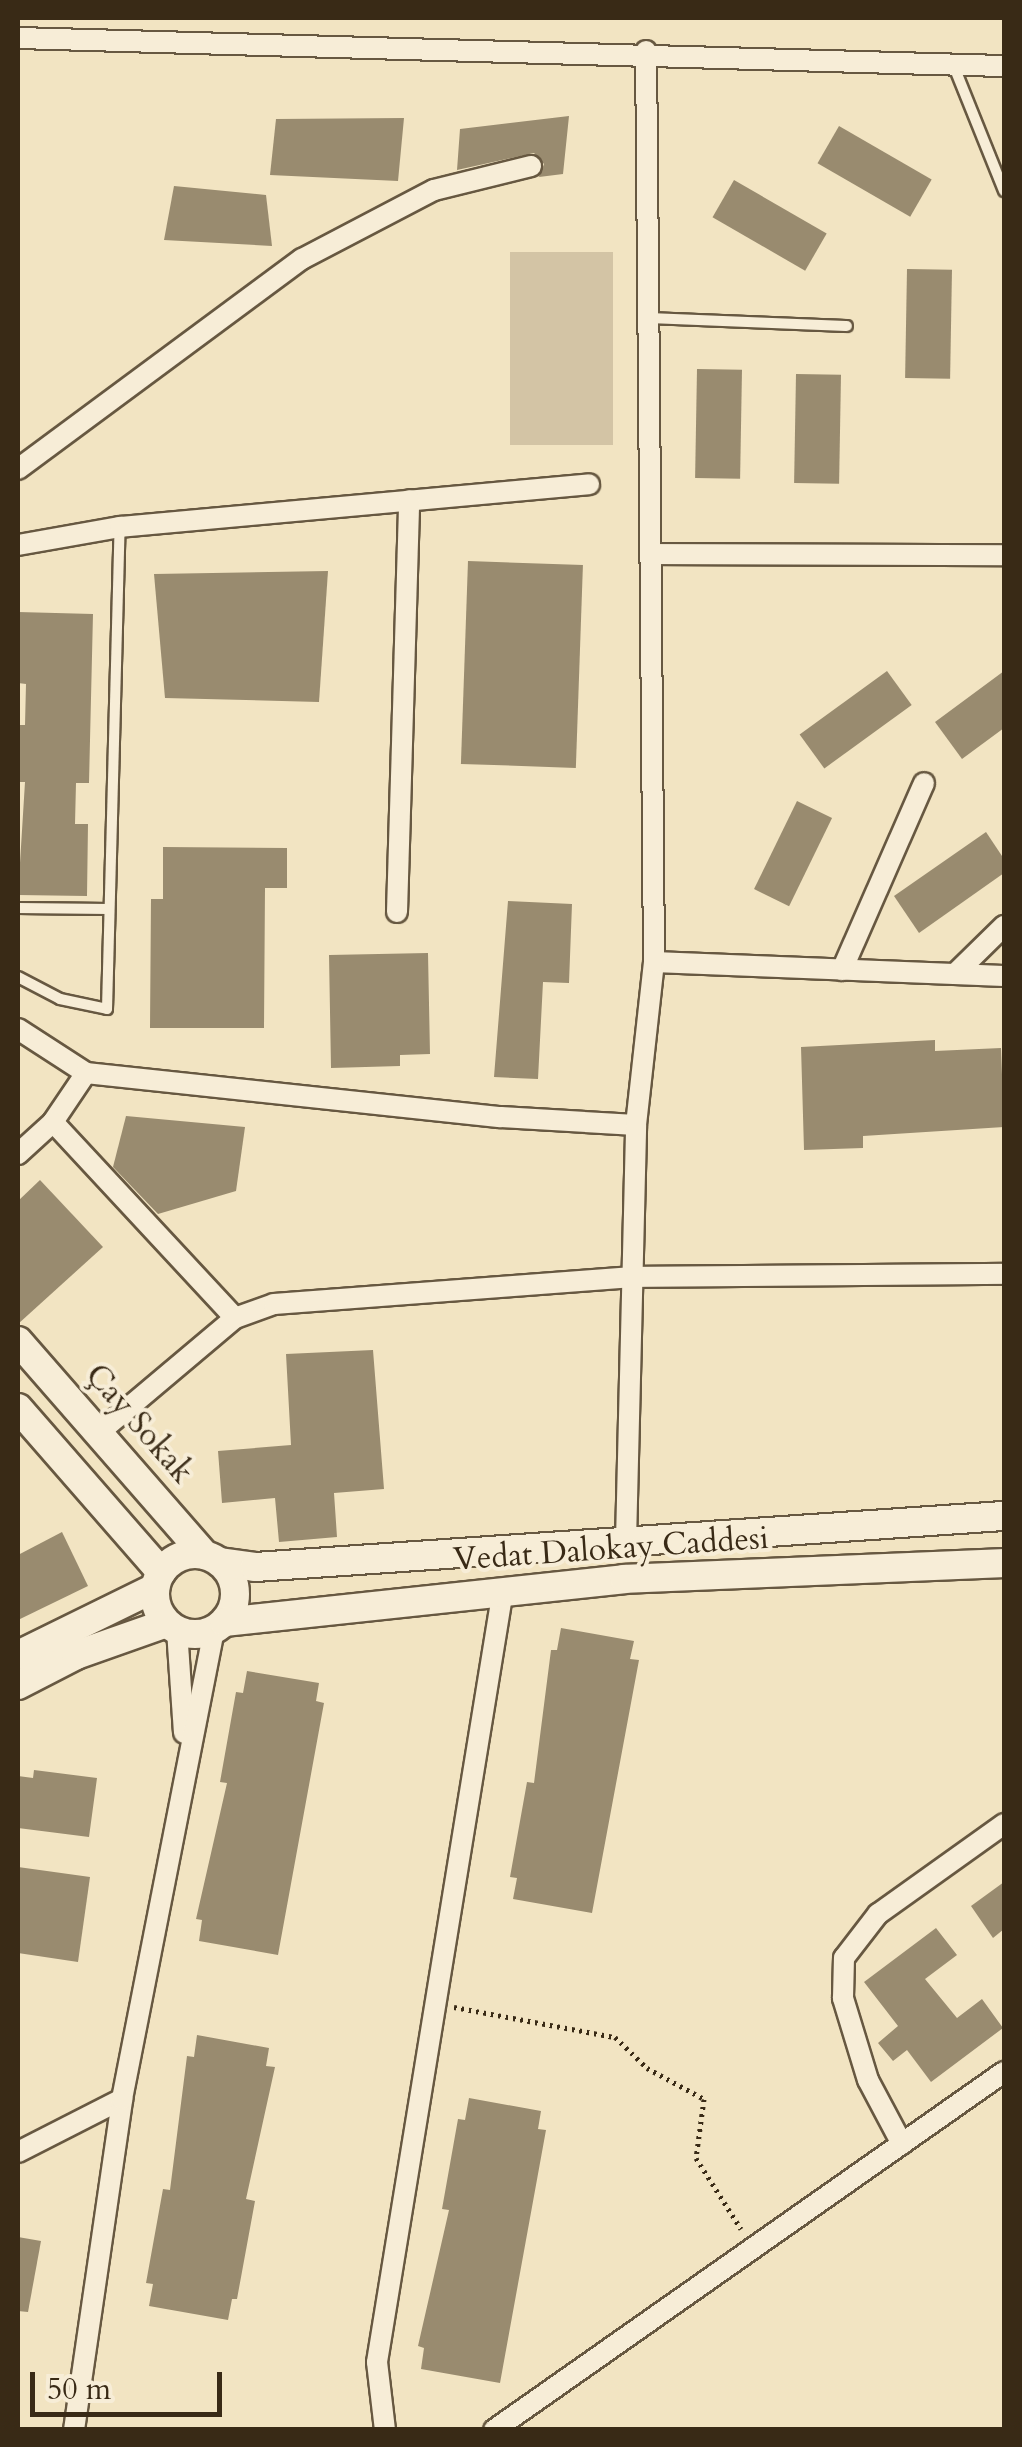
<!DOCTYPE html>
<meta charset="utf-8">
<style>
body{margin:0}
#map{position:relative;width:1022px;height:2447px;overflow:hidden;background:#f2e4c2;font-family:Cardo,serif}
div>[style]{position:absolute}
.green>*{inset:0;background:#d3c4a5;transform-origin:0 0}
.building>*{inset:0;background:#998b6f;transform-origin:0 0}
.path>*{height:5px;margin-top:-2.5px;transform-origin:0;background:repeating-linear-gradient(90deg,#392a16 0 2.5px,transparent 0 7.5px)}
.roads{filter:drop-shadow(2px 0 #675841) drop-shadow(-2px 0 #675841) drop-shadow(0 2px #675841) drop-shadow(0 -2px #675841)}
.service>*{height:10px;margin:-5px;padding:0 5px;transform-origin:5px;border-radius:5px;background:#f7edd7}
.minor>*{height:20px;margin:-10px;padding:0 10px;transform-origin:10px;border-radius:10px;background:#f7edd7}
.secondary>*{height:28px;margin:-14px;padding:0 14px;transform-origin:14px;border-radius:14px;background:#f7edd7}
.secondary>.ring{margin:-14px;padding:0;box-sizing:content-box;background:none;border:28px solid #f7edd7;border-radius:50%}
span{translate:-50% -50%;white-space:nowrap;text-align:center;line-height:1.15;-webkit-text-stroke:8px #f7edd7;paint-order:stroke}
.street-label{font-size:32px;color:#392a16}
.frame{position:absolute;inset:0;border:20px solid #392a16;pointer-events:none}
.scale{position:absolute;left:30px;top:2372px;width:192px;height:45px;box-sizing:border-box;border:5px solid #392a16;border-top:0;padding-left:12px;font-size:30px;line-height:35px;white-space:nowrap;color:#392a16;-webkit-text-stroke:8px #f7edd7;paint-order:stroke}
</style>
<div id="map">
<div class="green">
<i style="left:510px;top:252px;width:103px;height:193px"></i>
</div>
<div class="building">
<i style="clip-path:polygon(569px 116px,563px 174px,539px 177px,544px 164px,534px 153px,457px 170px,460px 129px)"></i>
<i style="clip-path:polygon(404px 118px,398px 181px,270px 175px,276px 119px)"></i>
<i style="left:839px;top:126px;width:107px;height:43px;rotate:30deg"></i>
<i style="left:734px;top:180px;width:107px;height:43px;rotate:30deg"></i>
<i style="clip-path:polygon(174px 186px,266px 195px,272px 246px,164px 240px)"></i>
<i style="left:907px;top:269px;width:45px;height:109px;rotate:1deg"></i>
<i style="left:697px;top:369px;width:45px;height:109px;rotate:1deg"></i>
<i style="left:796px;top:374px;width:45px;height:109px;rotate:1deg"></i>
<i style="left:468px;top:561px;width:115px;height:203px;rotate:2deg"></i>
<i style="clip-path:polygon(328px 571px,319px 702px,165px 698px,154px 574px)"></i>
<i style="clip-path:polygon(18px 612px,93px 614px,89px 783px,76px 783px,75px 824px,88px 824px,87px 896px,18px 895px,25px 782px,18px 782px,18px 725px,25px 725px,26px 684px,18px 683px)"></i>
<i style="left:887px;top:671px;width:42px;height:108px;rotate:54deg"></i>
<i style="clip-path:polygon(1004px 671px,1004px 728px,962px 759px,935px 722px)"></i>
<i style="left:797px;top:801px;width:39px;height:98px;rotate:26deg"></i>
<i style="clip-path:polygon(986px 832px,1004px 859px,1004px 873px,919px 933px,894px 896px)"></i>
<i style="clip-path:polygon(163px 847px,287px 848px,287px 888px,265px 888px,264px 1028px,150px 1028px,151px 899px,163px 899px)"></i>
<i style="clip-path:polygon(508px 901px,572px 904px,569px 983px,543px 982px,538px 1079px,494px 1077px)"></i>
<i style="clip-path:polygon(428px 953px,430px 1054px,400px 1055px,400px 1066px,331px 1068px,329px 955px)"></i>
<i style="clip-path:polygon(935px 1040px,935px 1051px,1001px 1048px,1004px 1127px,863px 1136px,863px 1148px,804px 1150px,801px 1047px)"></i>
<i style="clip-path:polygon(126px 1116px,245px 1127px,236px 1191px,158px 1214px,113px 1167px)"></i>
<i style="clip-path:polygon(40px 1180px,103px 1247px,18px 1324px,18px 1201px)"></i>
<i style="clip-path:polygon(373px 1350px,384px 1489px,334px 1493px,337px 1537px,279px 1542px,275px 1498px,222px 1503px,218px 1451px,291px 1445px,286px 1354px)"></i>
<i style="clip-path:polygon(62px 1532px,88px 1586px,18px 1620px,18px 1555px)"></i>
<i style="clip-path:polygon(561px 1628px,634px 1641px,630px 1659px,639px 1660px,592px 1913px,513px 1899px,517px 1878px,510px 1877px,527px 1782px,534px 1783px,551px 1650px,557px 1650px)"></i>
<i style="clip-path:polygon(247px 1671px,319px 1683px,316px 1701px,324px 1703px,278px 1955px,199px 1941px,202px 1920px,196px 1919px,227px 1783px,220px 1782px,236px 1692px,243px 1693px)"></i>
<i style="clip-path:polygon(34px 1770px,97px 1778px,89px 1837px,18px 1828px,18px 1776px,33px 1778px)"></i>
<i style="clip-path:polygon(18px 1867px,90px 1877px,78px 1962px,18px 1953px)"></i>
<i style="clip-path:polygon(1004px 1882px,1004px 1929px,993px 1938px,971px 1906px)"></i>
<i style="clip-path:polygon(936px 1928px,957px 1955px,925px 1979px,957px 2018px,982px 1999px,1003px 2028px,931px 2082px,907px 2050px,893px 2061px,878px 2043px,898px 2026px,864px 1982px)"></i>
<i style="clip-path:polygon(197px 2035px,269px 2048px,266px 2066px,275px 2067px,246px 2199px,255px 2201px,237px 2299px,232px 2299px,228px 2320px,149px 2306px,153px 2284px,146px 2283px,163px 2189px,170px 2190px,187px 2056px,194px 2057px)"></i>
<i style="clip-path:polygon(469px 2098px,541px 2111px,538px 2129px,546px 2130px,500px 2383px,421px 2369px,424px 2348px,418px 2346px,449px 2210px,442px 2209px,458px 2119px,465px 2120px)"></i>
<i style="clip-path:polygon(18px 2237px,41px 2241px,28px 2312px,18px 2311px)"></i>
</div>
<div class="path">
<i style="left:454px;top:2007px;width:164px;rotate:10.6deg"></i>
<i style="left:615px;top:2037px;width:45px;rotate:44.1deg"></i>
<i style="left:647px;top:2068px;width:65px;rotate:28.5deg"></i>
<i style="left:704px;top:2099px;width:60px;rotate:97.7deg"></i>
<i style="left:696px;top:2158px;width:84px;rotate:57.6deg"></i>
</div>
<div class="roads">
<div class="service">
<i style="left:953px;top:64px;width:137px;rotate:68.1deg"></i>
<i style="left:648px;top:318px;width:199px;rotate:2.3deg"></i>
<i style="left:18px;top:908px;width:91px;rotate:0.6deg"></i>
<i style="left:18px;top:977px;width:47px;rotate:27.6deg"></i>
<i style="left:60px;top:999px;width:48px;rotate:12deg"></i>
<i style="left:107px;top:1009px;width:481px;rotate:-88.5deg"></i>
</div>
<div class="minor">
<i style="left:18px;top:38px;width:986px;rotate:1.63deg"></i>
<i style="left:18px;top:469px;width:353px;rotate:-36.5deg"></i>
<i style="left:302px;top:259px;width:149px;rotate:-27.6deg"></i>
<i style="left:434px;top:190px;width:100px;rotate:-13.9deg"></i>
<i style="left:18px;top:545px;width:104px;rotate:-10deg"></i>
<i style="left:120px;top:527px;width:471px;rotate:-5.2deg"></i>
<i style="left:651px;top:554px;width:353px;rotate:0.2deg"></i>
<i style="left:397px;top:912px;width:412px;rotate:-88.3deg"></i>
<i style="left:654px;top:962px;width:350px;rotate:2.3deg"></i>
<i style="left:842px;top:970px;width:204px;rotate:-66.3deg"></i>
<i style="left:955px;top:974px;width:69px;rotate:-44.4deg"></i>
<i style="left:18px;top:1029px;width:81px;rotate:32.9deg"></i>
<i style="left:86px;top:1073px;width:59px;rotate:124deg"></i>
<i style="left:53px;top:1122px;width:267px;rotate:47.1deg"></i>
<i style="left:86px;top:1073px;width:417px;rotate:6.1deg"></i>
<i style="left:501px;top:1117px;width:135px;rotate:3.4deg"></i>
<i style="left:18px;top:1154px;width:47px;rotate:-42.4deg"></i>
<i style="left:102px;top:1430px;width:174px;rotate:-40.1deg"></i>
<i style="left:235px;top:1318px;width:41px;rotate:-19.7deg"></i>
<i style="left:274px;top:1304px;width:360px;rotate:-4.3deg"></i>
<i style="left:633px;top:1277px;width:371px;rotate:-0.5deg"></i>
<i style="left:626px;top:1541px;width:416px;rotate:-88.6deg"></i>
<i style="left:636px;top:1125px;width:164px;rotate:-83.7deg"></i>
<i style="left:654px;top:962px;width:911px;rotate:-90.5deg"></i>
<i style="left:177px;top:1630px;width:103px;rotate:86.1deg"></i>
<i style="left:902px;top:2144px;width:72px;rotate:-118deg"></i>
<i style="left:868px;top:2080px;width:86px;rotate:-107deg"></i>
<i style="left:843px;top:1998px;width:40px;rotate:-88.6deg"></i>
<i style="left:844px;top:1958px;width:56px;rotate:-52.3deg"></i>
<i style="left:878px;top:1914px;width:155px;rotate:-35.5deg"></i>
<i style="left:18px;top:2152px;width:117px;rotate:-27deg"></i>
<i style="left:74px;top:2430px;width:334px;rotate:-81.7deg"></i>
<i style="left:122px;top:2099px;width:479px;rotate:-78.9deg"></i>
<i style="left:385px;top:2430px;width:68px;rotate:-96.7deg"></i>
<i style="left:377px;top:2362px;width:782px;rotate:-80.73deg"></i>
<i style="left:494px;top:2430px;width:623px;rotate:-35.07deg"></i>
</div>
<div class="secondary">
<i style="left:18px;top:1341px;width:284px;rotate:48.9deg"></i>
<i style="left:18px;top:1408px;width:218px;rotate:48.9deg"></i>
<i class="ring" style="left:155px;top:1554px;width:52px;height:52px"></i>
<i style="left:220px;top:1562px;width:35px;rotate:8deg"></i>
<i style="left:255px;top:1567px;width:751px;rotate:-3.9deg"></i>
<i style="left:224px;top:1622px;width:402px;rotate:-6.1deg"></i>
<i style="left:624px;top:1579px;width:380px;rotate:-2.4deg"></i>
<i style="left:18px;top:1655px;width:153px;rotate:-26.1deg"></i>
<i style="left:18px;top:1685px;width:65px;rotate:-27.3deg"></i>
<i style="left:76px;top:1655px;width:96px;rotate:-19.4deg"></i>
</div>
</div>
<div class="street-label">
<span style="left:139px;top:1424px;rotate:49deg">Çay Sokak</span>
<span style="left:611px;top:1549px;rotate:-4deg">Vedat Dalokay Caddesi</span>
</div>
<div class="frame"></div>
<div class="scale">50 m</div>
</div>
